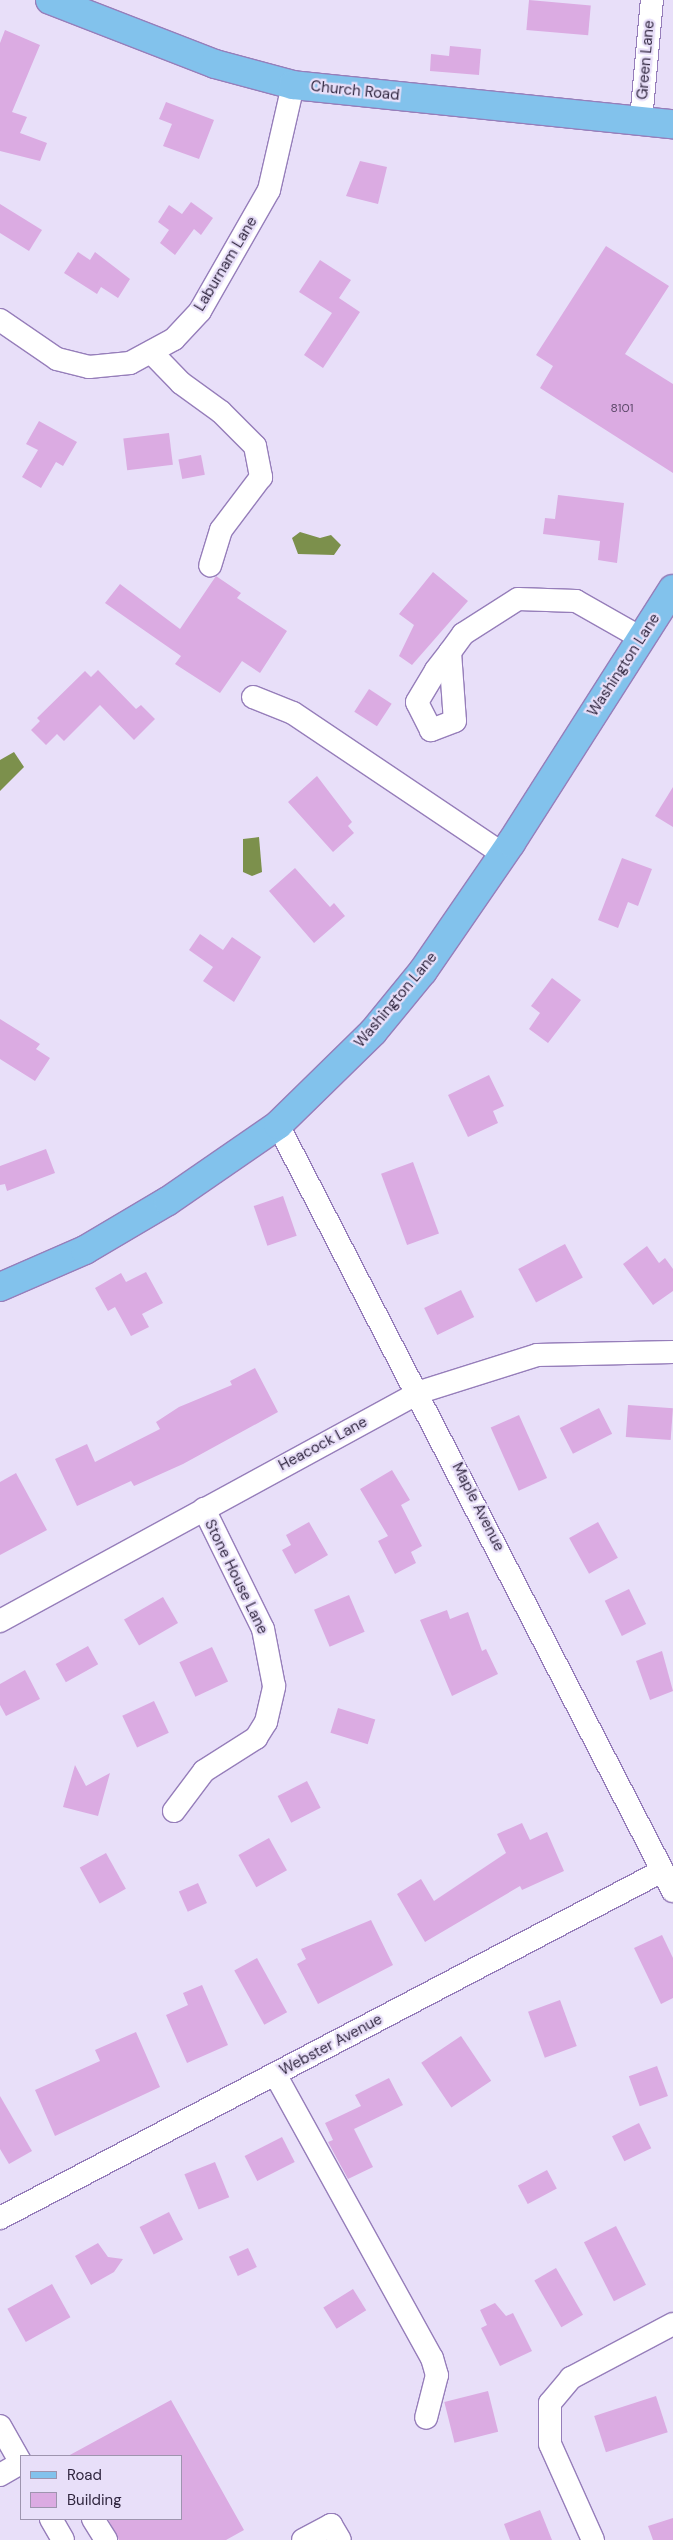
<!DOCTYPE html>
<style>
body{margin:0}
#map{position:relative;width:673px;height:2540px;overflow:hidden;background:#e8dff9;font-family:"DM Sans",sans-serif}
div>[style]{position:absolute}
.water>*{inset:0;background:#7c904c}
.building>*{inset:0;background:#dbabe2;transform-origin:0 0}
.roads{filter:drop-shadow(1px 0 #967eba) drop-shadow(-1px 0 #967eba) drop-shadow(0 1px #967eba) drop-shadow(0 -1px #967eba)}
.minor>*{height:22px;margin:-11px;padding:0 11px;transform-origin:11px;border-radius:11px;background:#fff}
.major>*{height:28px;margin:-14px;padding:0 14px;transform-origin:14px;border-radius:14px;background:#82c2ec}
span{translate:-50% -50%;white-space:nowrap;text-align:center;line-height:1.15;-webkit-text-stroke:4.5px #e8dff9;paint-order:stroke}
.number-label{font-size:12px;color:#5b4768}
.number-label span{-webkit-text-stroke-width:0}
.street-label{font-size:15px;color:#30263f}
.legend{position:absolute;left:20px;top:2455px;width:162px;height:65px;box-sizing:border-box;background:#e8dff9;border:1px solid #9e95af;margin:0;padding:6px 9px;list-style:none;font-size:15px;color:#30263f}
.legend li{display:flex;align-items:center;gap:10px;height:25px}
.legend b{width:25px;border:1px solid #9e95af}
</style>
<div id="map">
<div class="water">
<i style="clip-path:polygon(300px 532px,320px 538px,331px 535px,341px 545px,334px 555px,298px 554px,292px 538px)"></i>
<i style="clip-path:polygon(14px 752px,24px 767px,0 791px,0 760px)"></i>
<i style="clip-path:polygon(259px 837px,262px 872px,252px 876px,243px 872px,243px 839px)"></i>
</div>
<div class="building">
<i style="left:529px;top:0;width:62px;height:30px;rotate:5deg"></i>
<i style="clip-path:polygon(5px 30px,40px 45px,12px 112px,27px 117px,20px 133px,47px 143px,40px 161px,0 151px,0 43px)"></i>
<i style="clip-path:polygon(450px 46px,481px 49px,479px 75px,430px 71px,431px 54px,449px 56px)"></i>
<i style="clip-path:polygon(166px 102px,214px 120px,199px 159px,163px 146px,172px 124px,159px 119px)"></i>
<i style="clip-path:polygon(360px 161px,387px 167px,378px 204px,346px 196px)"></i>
<i style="clip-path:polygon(191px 202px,213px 218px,201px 235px,194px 229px,175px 255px,160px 243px,169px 230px,158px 222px,169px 205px,182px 214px)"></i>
<i style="clip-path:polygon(0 204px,42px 230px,29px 251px,0 233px)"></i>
<i style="clip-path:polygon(606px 246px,669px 286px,625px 354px,673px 384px,673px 473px,540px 388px,553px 366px,536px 355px)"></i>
<i style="clip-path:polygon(78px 252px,90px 260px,95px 252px,130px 279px,118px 298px,101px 287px,97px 294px,64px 273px)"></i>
<i style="clip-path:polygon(320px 260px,351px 280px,339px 298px,360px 312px,323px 368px,304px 355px,332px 313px,299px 292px)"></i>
<i style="clip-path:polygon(39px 421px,77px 442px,63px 466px,56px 462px,41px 488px,22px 477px,38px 450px,26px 444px)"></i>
<i style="left:169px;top:433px;width:32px;height:46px;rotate:83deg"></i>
<i style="left:201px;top:455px;width:20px;height:23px;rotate:79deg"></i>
<i style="clip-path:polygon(558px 495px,624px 503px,617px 563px,598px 560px,600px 541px,543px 534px,545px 518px,555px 519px)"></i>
<i style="clip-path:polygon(433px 572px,468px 601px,412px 665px,399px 656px,414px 625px,399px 614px)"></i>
<i style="clip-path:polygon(216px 576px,241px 593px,237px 598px,287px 631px,260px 673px,242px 661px,220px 693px,175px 664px,181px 656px,105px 603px,120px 584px,180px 629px)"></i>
<i style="clip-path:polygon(98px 670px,136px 709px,141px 705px,155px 719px,134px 740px,100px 705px,64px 741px,57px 734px,46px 745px,31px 730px,40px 721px,37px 718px,85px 671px,91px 677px)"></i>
<i style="left:369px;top:689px;width:27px;height:27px;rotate:33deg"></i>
<i style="clip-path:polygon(317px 776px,352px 822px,348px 826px,354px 833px,333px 852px,288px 802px)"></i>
<i style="clip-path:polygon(673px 787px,673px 827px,655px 816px)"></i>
<i style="clip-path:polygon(622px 858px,652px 869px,638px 906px,628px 902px,618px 928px,598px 920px)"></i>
<i style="clip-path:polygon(295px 868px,330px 907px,334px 903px,345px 916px,314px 943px,269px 891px)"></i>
<i style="clip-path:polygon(200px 934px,223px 950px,232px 937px,261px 957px,234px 1002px,203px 981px,213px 967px,189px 950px)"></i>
<i style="clip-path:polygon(552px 978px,581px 1000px,548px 1043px,529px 1029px,540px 1013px,531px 1006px)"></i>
<i style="clip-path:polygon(0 1019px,40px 1044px,36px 1049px,50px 1058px,35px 1081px,0 1059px)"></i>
<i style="clip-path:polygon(489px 1075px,504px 1106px,493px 1111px,498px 1123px,468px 1137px,448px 1095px)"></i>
<i style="clip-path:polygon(46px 1149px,55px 1173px,7px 1191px,5px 1184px,0 1185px,0 1166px)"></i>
<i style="left:413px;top:1162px;width:76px;height:34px;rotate:70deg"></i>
<i style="left:283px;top:1196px;width:42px;height:31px;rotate:71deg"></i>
<i style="left:565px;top:1244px;width:38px;height:53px;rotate:62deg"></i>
<i style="clip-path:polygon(647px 1246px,659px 1263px,665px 1258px,673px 1269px,673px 1291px,653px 1305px,623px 1264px)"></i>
<i style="clip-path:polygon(146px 1272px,163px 1303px,142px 1314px,149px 1327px,131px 1336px,115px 1307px,108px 1311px,95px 1288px,121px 1273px,126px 1282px)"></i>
<i style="left:461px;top:1290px;width:30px;height:41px;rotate:64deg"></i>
<i style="clip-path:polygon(255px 1368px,278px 1412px,183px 1464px,134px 1486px,131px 1481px,77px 1506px,55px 1459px,87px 1444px,95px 1462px,160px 1429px,156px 1422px,179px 1407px,232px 1385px,230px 1381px)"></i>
<i style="left:628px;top:1405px;width:45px;height:32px;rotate:4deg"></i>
<i style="left:599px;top:1408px;width:29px;height:44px;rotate:63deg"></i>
<i style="left:519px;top:1415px;width:69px;height:31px;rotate:66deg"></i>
<i style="clip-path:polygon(392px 1470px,410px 1500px,401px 1505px,422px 1546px,411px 1552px,416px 1563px,395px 1574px,378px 1541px,388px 1536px,360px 1489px)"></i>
<i style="clip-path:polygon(16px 1473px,47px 1530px,0 1555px,0 1482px)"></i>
<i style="clip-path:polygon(309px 1522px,328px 1555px,295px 1574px,282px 1550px,291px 1545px,286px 1535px)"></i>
<i style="left:598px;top:1522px;width:41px;height:33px;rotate:61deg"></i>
<i style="left:629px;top:1589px;width:39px;height:27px;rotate:64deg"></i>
<i style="left:349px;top:1595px;width:40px;height:38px;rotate:67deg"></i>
<i style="left:163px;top:1597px;width:30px;height:45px;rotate:60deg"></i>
<i style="clip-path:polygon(447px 1610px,450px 1619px,468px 1612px,482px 1651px,486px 1649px,498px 1674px,452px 1696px,420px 1620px)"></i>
<i style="left:88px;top:1646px;width:21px;height:37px;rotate:61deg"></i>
<i style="left:212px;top:1647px;width:38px;height:36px;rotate:65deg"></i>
<i style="clip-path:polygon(662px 1651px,673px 1691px,650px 1700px,636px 1661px)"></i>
<i style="clip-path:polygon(25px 1670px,40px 1699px,6px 1716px,0 1705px,0 1684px)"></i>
<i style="left:154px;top:1701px;width:35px;height:35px;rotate:65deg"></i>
<i style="left:338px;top:1708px;width:39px;height:26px;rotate:17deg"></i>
<i style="clip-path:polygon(75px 1765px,86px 1786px,110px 1773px,98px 1816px,63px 1807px)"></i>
<i style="left:307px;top:1781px;width:30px;height:33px;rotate:63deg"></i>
<i style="clip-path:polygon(522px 1823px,530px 1840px,547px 1832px,564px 1871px,522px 1890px,520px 1886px,425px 1942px,397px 1894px,421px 1879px,434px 1901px,506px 1853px,497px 1834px)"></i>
<i style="left:269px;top:1838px;width:37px;height:35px;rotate:61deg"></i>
<i style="left:106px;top:1853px;width:41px;height:30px;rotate:61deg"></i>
<i style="left:198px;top:1883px;width:22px;height:21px;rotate:66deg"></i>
<i style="clip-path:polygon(371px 1920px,393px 1965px,318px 2004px,297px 1964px,306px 1959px,301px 1949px)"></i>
<i style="clip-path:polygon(662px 1935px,673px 1958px,673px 1998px,661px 2004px,634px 1948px)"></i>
<i style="left:257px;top:1958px;width:62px;height:26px;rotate:61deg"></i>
<i style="clip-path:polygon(202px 1985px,228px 2045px,187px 2063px,166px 2015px,188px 2005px,183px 1993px)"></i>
<i style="left:560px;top:2000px;width:49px;height:34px;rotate:70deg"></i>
<i style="clip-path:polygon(136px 2032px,160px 2087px,55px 2136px,35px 2090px,100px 2061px,95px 2050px)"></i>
<i style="left:461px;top:2036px;width:54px;height:48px;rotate:56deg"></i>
<i style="left:657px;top:2066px;width:32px;height:30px;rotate:70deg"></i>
<i style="clip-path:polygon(389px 2078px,403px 2105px,354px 2129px,373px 2167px,348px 2179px,328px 2142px,333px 2140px,325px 2123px,361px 2106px,355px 2095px)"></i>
<i style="clip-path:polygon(0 2096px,32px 2151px,9px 2164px,0 2149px)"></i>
<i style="left:639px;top:2123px;width:28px;height:30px;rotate:64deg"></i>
<i style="left:282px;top:2137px;width:28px;height:42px;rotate:63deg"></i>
<i style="left:215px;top:2162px;width:38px;height:33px;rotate:68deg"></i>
<i style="left:547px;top:2170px;width:21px;height:33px;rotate:62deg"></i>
<i style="left:169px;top:2212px;width:31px;height:33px;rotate:63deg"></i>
<i style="left:616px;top:2226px;width:66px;height:36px;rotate:63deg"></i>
<i style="clip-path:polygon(98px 2243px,108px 2257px,123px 2259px,114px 2272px,91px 2285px,75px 2256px)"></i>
<i style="left:248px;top:2248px;width:21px;height:21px;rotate:65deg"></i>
<i style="left:556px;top:2268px;width:54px;height:25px;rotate:60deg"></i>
<i style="left:52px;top:2284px;width:38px;height:51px;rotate:61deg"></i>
<i style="left:353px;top:2289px;width:25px;height:35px;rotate:58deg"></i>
<i style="clip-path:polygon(495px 2303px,506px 2316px,513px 2313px,532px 2351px,500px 2366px,481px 2328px,487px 2325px,480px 2310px)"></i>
<i style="left:488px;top:2391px;width:42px;height:45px;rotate:76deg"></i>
<i style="left:656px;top:2396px;width:38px;height:65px;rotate:72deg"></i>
<i style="clip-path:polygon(171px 2400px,244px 2530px,226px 2540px,119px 2540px,108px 2519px,181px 2519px,181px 2456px,68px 2456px)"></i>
<i style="clip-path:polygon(540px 2510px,552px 2540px,510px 2540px,504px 2524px)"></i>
<i style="clip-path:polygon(673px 2518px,673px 2540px,653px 2540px,648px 2526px)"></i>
</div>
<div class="roads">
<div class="minor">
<i style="left:641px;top:120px;width:121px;rotate:-84.8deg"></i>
<i style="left:0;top:320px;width:69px;rotate:34.4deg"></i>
<i style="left:57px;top:359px;width:33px;rotate:14deg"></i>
<i style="left:89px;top:367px;width:41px;rotate:-5.6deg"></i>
<i style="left:130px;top:363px;width:50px;rotate:-28.6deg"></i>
<i style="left:174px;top:339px;width:38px;rotate:-47deg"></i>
<i style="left:200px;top:311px;width:139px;rotate:-60.3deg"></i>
<i style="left:269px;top:190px;width:108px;rotate:-77.1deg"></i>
<i style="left:151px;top:352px;width:43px;rotate:45.9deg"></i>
<i style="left:181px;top:383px;width:49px;rotate:35.9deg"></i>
<i style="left:221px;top:412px;width:48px;rotate:45deg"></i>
<i style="left:255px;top:446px;width:32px;rotate:79deg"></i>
<i style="left:261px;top:477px;width:66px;rotate:127deg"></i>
<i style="left:221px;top:530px;width:37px;rotate:107deg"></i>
<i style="left:450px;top:652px;width:69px;rotate:85.9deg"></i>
<i style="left:455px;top:721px;width:26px;rotate:159deg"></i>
<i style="left:431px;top:730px;width:31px;rotate:-117deg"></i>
<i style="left:417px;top:702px;width:37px;rotate:-59deg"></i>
<i style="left:436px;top:670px;width:23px;rotate:-52deg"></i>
<i style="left:450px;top:652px;width:22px;rotate:-54deg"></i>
<i style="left:463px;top:634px;width:65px;rotate:-32.5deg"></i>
<i style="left:518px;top:599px;width:58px;rotate:2deg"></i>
<i style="left:576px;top:601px;width:75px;rotate:29.6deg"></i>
<i style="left:253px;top:697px;width:43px;rotate:21.8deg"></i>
<i style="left:293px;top:713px;width:253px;rotate:33.9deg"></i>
<i style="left:278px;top:1125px;width:862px;rotate:62.72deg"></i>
<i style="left:0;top:1621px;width:478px;rotate:-28.6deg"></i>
<i style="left:420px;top:1392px;width:123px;rotate:-17.5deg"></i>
<i style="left:537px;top:1355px;width:136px;rotate:-1.3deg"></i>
<i style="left:174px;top:1811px;width:50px;rotate:-53.1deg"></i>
<i style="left:204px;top:1771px;width:62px;rotate:-32.4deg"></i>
<i style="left:256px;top:1738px;width:19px;rotate:-58deg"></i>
<i style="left:266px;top:1722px;width:37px;rotate:-77deg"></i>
<i style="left:274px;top:1686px;width:58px;rotate:-100.9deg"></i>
<i style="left:263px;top:1629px;width:134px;rotate:-116.2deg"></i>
<i style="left:275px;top:2074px;width:325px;rotate:61.1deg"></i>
<i style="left:432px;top:2358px;width:18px;rotate:74deg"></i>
<i style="left:437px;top:2375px;width:44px;rotate:104.3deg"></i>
<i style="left:0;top:2218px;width:747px;rotate:-27.66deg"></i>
<i style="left:0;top:2426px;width:43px;rotate:60.4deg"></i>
<i style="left:0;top:2475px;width:24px;rotate:-30deg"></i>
<i style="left:51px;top:2519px;width:24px;rotate:60deg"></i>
<i style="left:93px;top:2519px;width:25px;rotate:58deg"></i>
<i style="left:303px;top:2540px;width:32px;rotate:-28deg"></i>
<i style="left:331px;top:2525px;width:17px;rotate:59deg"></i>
<i style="left:593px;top:2540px;width:105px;rotate:-114.1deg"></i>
<i style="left:550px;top:2444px;width:41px;rotate:-90deg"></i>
<i style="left:550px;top:2403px;width:33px;rotate:-50deg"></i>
<i style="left:571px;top:2378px;width:115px;rotate:-27.9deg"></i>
</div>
<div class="major">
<i style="left:50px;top:0;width:177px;rotate:21.2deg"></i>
<i style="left:215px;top:64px;width:81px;rotate:15.1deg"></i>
<i style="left:293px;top:85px;width:382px;rotate:5.9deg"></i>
<i style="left:0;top:1287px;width:93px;rotate:-23.5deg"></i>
<i style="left:85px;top:1250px;width:96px;rotate:-30.6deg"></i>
<i style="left:168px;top:1201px;width:134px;rotate:-34.6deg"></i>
<i style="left:278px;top:1125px;width:133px;rotate:-44.4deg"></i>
<i style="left:373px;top:1032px;width:79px;rotate:-50.7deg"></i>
<i style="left:423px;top:971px;width:155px;rotate:-55.5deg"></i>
<i style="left:511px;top:843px;width:301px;rotate:-57.5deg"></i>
</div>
</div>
<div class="number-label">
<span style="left:622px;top:409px">8101</span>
</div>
<div class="street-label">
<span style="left:646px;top:60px;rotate:-85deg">Green Lane</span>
<span style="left:355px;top:91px;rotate:6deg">Church Road</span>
<span style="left:226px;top:264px;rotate:-59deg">Laburnam Lane</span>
<span style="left:624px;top:665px;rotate:-57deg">Washington Lane</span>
<span style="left:396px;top:1000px;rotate:-50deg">Washington Lane</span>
<span style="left:323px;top:1444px;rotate:-28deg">Heacock Lane</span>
<span style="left:478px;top:1507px;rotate:63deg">Maple Avenue</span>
<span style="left:236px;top:1577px;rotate:64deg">Stone House Lane</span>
<span style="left:331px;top:2045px;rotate:-28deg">Webster Avenue</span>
</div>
<ul class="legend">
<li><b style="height:6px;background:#82c2ec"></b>Road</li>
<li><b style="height:14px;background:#dbabe2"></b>Building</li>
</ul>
</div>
